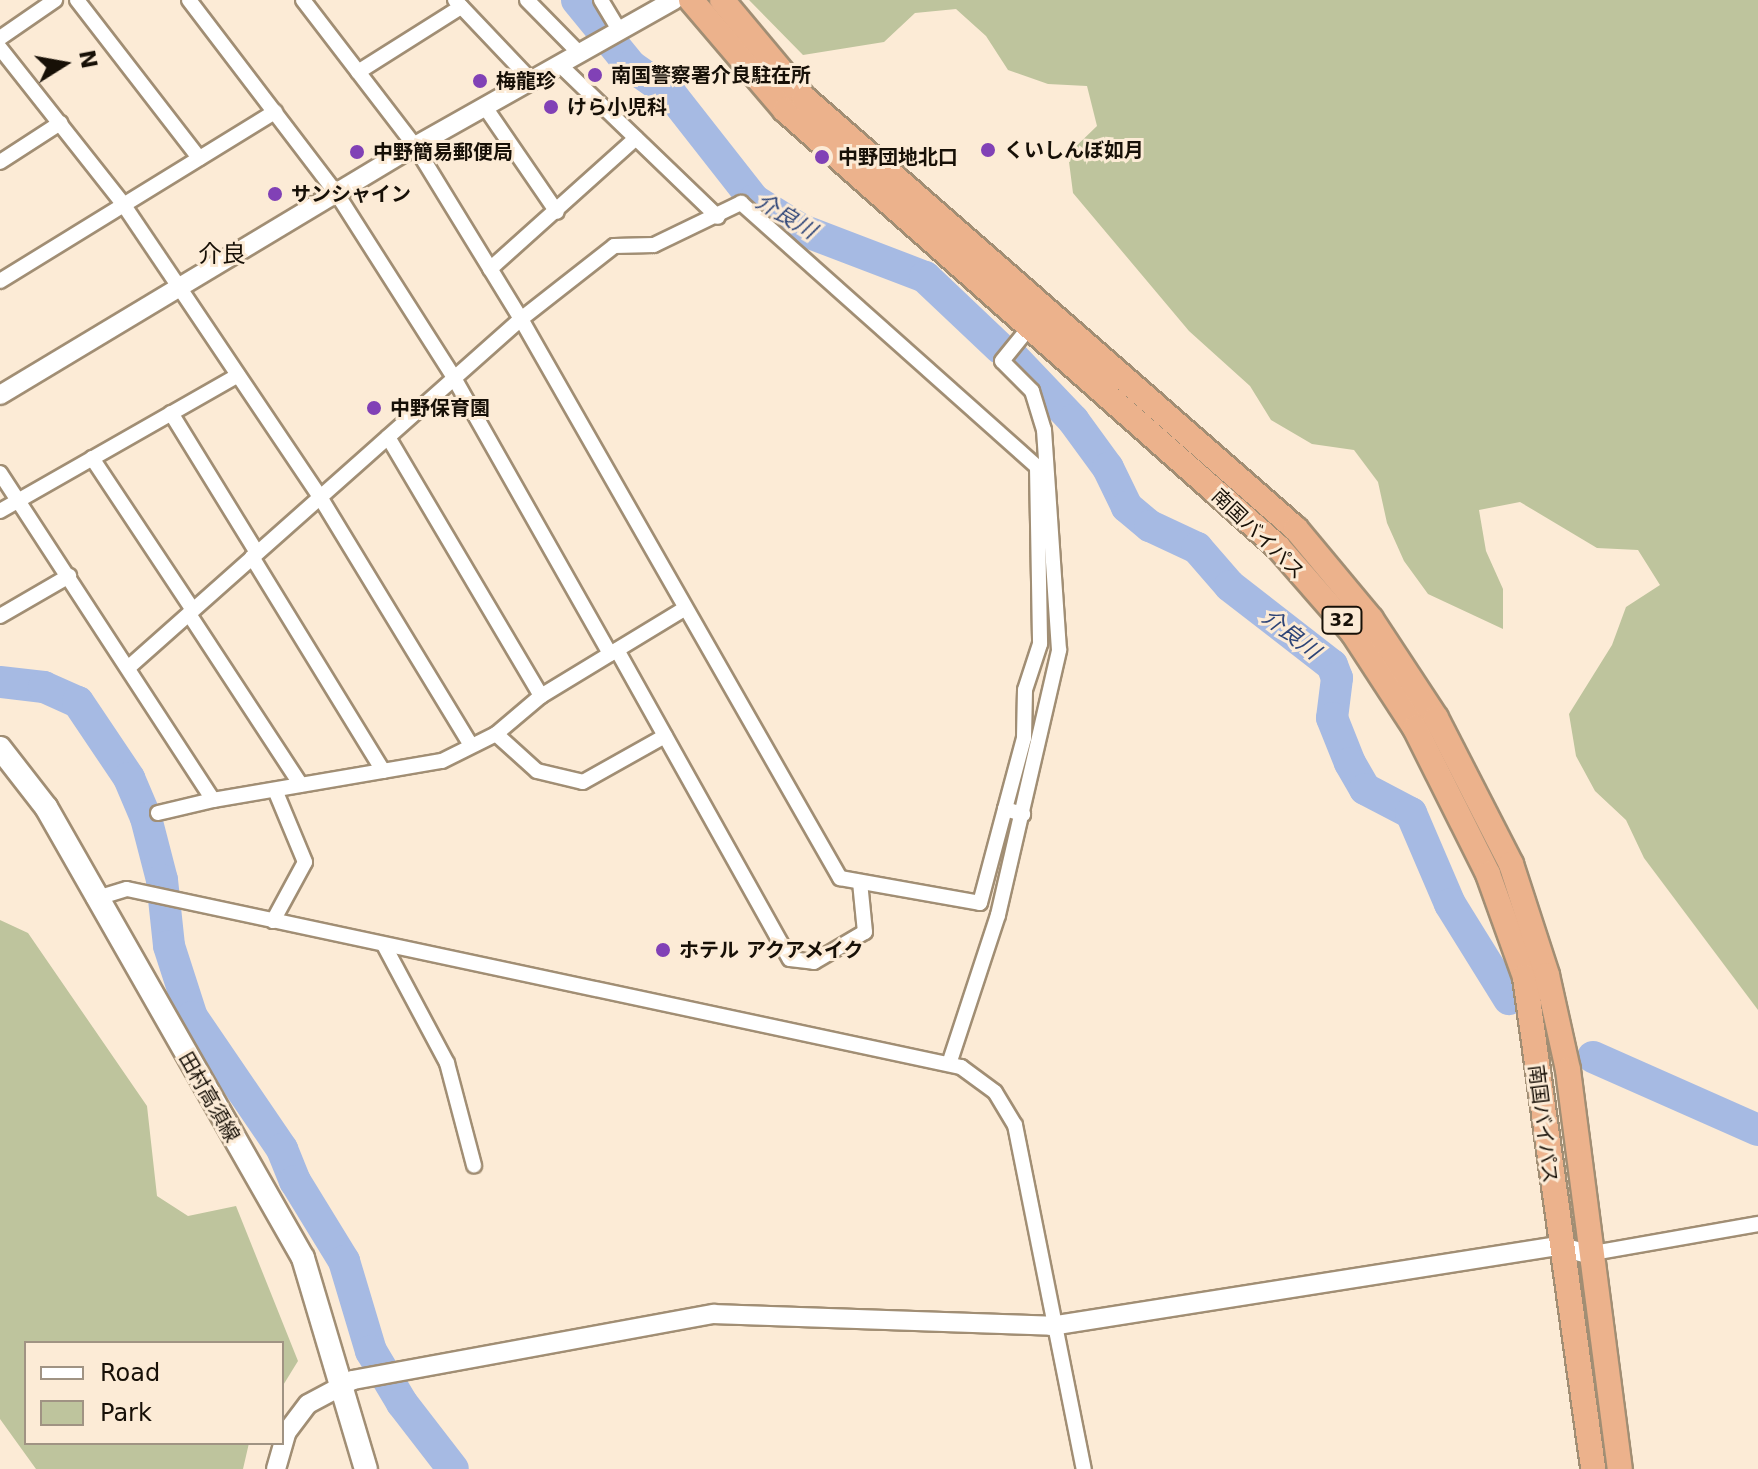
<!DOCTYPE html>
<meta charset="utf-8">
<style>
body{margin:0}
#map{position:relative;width:1758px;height:1469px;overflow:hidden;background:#fcebd6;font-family:"DejaVu Sans","Noto Sans JP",sans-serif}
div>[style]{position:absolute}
.green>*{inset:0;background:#bec49d}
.river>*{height:32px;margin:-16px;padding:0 16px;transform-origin:16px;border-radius:16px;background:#a6bae3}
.roads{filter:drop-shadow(2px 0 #a18e74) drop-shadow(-2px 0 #a18e74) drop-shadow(0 2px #a18e74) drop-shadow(0 -2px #a18e74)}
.minor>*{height:14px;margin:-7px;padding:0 7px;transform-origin:7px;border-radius:7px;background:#fff}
.tertiary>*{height:18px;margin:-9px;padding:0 9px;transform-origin:9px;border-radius:9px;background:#fff}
.secondary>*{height:22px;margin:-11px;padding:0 11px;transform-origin:11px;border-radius:11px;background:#fff}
.trunk>*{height:24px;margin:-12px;padding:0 12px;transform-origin:12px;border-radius:12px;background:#ecb28c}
.dots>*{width:22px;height:22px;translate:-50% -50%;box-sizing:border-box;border:4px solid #fcebd6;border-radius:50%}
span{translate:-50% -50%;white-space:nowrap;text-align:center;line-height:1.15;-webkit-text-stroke:6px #fcebd6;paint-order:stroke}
.shield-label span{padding:2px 6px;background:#fcebd6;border:2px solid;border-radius:6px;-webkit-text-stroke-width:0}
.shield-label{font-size:18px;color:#171007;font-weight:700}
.poi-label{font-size:20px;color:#171007;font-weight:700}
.left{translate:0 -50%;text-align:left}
.street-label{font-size:20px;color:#171007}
.water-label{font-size:22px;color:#2d4477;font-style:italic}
.quarter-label{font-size:24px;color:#171007}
.legend{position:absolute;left:24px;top:1341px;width:260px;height:104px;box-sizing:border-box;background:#fcebd6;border:2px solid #a09383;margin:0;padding:10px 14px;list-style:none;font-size:24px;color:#171007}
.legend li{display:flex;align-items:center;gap:16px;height:40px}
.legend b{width:40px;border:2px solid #a09383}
.north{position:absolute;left:24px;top:24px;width:80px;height:80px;-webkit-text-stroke:6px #fcebd6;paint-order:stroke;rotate:79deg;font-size:22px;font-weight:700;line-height:32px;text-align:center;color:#171007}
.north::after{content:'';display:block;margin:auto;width:28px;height:36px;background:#171007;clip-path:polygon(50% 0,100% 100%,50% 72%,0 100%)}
</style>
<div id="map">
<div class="green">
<i style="clip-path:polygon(749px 0,1758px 0,1758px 1010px,1644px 858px,1626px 820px,1595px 791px,1576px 756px,1569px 714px,1612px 645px,1626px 607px,1660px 585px,1638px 550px,1597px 548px,1520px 502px,1479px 510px,1486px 551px,1503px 589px,1503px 629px,1428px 594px,1404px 561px,1387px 523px,1378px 482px,1354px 450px,1312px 444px,1271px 420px,1250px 386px,1189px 331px,1073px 193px,1068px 154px,1097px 126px,1087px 86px,1048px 84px,1008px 70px,986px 36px,956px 9px,915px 13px,884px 42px,803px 55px)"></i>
<i style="clip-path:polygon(0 920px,28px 933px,147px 1106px,157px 1196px,188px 1216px,236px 1206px,298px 1361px,282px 1387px,282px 1343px,26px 1343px,26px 1443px,249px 1443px,243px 1469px,36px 1469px,0 1419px)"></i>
</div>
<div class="river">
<i style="left:577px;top:0;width:85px;rotate:50.7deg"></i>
<i style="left:631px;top:66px;width:49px;rotate:35deg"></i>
<i style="left:671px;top:94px;width:135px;rotate:51.9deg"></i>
<i style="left:754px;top:200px;width:57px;rotate:32deg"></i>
<i style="left:802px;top:230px;width:132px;rotate:20.9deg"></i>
<i style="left:925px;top:277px;width:103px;rotate:43.4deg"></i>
<i style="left:1014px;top:358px;width:86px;rotate:46.4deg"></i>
<i style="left:1073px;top:420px;width:59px;rotate:53.9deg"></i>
<i style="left:1108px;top:468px;width:43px;rotate:64deg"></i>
<i style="left:1127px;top:507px;width:30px;rotate:40deg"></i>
<i style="left:1150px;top:526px;width:52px;rotate:25.1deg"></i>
<i style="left:1197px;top:548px;width:50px;rotate:49deg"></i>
<i style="left:1230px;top:586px;width:129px;rotate:37.8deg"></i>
<i style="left:1332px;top:665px;width:14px;rotate:69deg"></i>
<i style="left:1337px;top:678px;width:40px;rotate:97.1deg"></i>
<i style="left:1332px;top:718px;width:48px;rotate:68.2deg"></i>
<i style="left:1350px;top:763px;width:30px;rotate:60deg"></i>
<i style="left:1365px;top:789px;width:52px;rotate:27.6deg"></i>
<i style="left:1411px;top:813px;width:99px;rotate:66.8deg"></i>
<i style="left:1450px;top:904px;width:112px;rotate:58.2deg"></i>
<i style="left:0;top:682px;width:44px;rotate:6.5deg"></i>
<i style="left:44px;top:687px;width:37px;rotate:24deg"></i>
<i style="left:78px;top:702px;width:92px;rotate:56.1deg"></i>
<i style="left:129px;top:778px;width:43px;rotate:67deg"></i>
<i style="left:146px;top:818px;width:64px;rotate:75.5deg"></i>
<i style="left:162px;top:880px;width:66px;rotate:83.9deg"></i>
<i style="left:169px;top:946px;width:75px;rotate:72.1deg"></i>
<i style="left:192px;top:1017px;width:160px;rotate:55.7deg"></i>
<i style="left:282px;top:1149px;width:35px;rotate:68deg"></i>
<i style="left:295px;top:1181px;width:94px;rotate:58.5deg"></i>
<i style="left:344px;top:1261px;width:94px;rotate:73.3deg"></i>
<i style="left:371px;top:1351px;width:61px;rotate:59.2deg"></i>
<i style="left:402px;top:1403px;width:83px;rotate:52.3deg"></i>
<i style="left:1593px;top:1057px;width:180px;rotate:23.9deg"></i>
</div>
<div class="roads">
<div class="minor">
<i style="left:77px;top:0;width:200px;rotate:52.3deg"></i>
<i style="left:189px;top:0;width:244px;rotate:52.7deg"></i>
<i style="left:337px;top:194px;width:218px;rotate:57.5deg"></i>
<i style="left:454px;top:378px;width:317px;rotate:60.5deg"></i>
<i style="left:303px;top:0;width:184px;rotate:52.5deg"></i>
<i style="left:415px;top:146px;width:203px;rotate:58.5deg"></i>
<i style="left:521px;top:319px;width:644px;rotate:60.29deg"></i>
<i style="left:840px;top:878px;width:142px;rotate:10.1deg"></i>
<i style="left:980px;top:903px;width:97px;rotate:-75.1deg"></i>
<i style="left:1005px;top:809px;width:19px;rotate:16deg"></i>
<i style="left:455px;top:0;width:112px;rotate:46.5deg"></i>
<i style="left:527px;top:0;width:76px;rotate:45.5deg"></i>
<i style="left:601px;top:0;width:35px;rotate:59deg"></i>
<i style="left:0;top:38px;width:67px;rotate:-34.6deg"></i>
<i style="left:0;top:48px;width:199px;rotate:51.7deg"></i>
<i style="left:123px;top:204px;width:100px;rotate:56deg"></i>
<i style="left:179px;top:287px;width:253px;rotate:56.1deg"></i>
<i style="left:320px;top:497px;width:289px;rotate:58.7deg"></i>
<i style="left:560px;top:65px;width:219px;rotate:43.9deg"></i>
<i style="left:358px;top:72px;width:122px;rotate:-32.3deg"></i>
<i style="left:485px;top:107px;width:127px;rotate:55.6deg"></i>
<i style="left:0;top:162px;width:72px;rotate:-33deg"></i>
<i style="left:490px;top:269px;width:196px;rotate:-41.9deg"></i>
<i style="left:0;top:281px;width:323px;rotate:-31.6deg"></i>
<i style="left:171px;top:413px;width:164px;rotate:58.4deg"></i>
<i style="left:388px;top:437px;width:301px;rotate:59.4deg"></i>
<i style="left:92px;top:458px;width:182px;rotate:56.4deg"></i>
<i style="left:0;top:473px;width:390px;rotate:56.9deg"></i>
<i style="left:213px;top:800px;width:232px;rotate:-9.7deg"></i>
<i style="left:442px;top:761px;width:60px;rotate:-26.6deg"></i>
<i style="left:496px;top:734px;width:59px;rotate:-40.2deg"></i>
<i style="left:541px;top:696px;width:167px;rotate:-31.3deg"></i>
<i style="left:0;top:511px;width:274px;rotate:-29.7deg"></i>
<i style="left:252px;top:557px;width:251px;rotate:58.5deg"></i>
<i style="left:189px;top:614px;width:204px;rotate:56.8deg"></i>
<i style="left:0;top:616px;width:80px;rotate:-30.1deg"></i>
<i style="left:617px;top:650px;width:354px;rotate:60.8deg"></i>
<i style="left:790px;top:959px;width:24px;rotate:7deg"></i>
<i style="left:814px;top:962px;width:59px;rotate:-30.5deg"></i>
<i style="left:865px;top:932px;width:50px;rotate:-95.7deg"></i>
<i style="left:129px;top:667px;width:524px;rotate:-41.6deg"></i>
<i style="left:521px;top:319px;width:118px;rotate:-38.1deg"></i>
<i style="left:614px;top:246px;width:40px;rotate:-1.4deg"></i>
<i style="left:654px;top:245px;width:97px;rotate:-25.8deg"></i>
<i style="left:741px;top:203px;width:397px;rotate:41.7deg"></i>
<i style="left:1037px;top:467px;width:177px;rotate:89deg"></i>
<i style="left:1040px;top:644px;width:48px;rotate:108.1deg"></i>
<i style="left:1025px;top:690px;width:48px;rotate:91.2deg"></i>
<i style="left:1024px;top:738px;width:73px;rotate:105deg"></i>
<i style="left:496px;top:734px;width:55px;rotate:42.1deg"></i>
<i style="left:537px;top:771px;width:47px;rotate:13.4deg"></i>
<i style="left:583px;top:782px;width:94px;rotate:-29.3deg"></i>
<i style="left:158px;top:813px;width:57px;rotate:-13.3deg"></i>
<i style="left:94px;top:899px;width:34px;rotate:-17deg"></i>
<i style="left:127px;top:889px;width:853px;rotate:12.05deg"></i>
<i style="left:961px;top:1067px;width:42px;rotate:36.3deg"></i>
<i style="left:995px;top:1092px;width:39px;rotate:59deg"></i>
<i style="left:1015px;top:1125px;width:351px;rotate:78.7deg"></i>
<i style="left:273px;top:921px;width:67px;rotate:-61.5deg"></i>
<i style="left:305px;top:862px;width:78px;rotate:-112.6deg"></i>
<i style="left:384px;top:945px;width:134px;rotate:61.9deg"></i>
<i style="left:447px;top:1063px;width:106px;rotate:75.2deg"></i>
<i style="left:950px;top:1061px;width:154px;rotate:-71.8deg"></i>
<i style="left:998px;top:915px;width:272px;rotate:-77deg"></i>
<i style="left:1059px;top:650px;width:221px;rotate:-93.9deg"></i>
<i style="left:1044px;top:430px;width:41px;rotate:-107.1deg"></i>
<i style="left:1032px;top:391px;width:42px;rotate:-135deg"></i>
<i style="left:1002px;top:361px;width:41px;rotate:-50.9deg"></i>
<i style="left:1588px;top:1254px;width:173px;rotate:-10deg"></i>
</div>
<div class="tertiary">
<i style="left:0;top:395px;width:484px;rotate:-31deg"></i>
<i style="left:415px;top:146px;width:297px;rotate:-29.4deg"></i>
<i style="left:276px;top:1469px;width:37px;rotate:-74deg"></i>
<i style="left:286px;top:1433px;width:36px;rotate:-53deg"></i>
<i style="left:308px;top:1404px;width:51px;rotate:-28.1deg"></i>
<i style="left:353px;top:1380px;width:367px;rotate:-10.4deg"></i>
<i style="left:714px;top:1314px;width:337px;rotate:2deg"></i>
<i style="left:1051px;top:1326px;width:513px;rotate:-8.97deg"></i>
<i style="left:1558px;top:1246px;width:31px;rotate:15deg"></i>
</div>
<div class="secondary">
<i style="left:0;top:748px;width:75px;rotate:52.1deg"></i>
<i style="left:46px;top:807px;width:519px;rotate:60.32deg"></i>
<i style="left:303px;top:1258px;width:220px;rotate:73.4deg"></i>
</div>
<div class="trunk">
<i style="left:691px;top:0;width:145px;rotate:49.5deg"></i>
<i style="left:785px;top:110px;width:659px;rotate:41.55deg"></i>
<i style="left:1278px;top:547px;width:114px;rotate:48.9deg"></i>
<i style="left:1353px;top:633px;width:113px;rotate:56.9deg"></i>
<i style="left:1415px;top:728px;width:163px;rotate:63.4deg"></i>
<i style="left:1488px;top:874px;width:109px;rotate:70.2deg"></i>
<i style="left:1525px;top:977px;width:497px;rotate:82.1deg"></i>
<i style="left:722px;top:0;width:128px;rotate:50.1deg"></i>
<i style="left:804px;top:98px;width:654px;rotate:41.22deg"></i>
<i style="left:1296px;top:529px;width:117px;rotate:50.2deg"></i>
<i style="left:1371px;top:619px;width:118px;rotate:56.7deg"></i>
<i style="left:1436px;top:718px;width:164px;rotate:62.8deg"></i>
<i style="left:1511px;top:864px;width:117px;rotate:72deg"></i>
<i style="left:1547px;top:975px;width:97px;rotate:77.5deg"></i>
<i style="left:1568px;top:1070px;width:402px;rotate:82.6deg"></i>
</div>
</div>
<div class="dots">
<i style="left:595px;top:75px;background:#8141b6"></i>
<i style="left:480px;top:81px;background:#8141b6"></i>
<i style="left:551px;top:107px;background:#8141b6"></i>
<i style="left:988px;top:150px;background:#8141b6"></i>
<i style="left:357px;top:152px;background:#8141b6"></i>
<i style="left:822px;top:157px;background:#8141b6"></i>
<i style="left:275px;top:194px;background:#8141b6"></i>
<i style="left:374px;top:408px;background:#8141b6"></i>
<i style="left:663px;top:950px;background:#8141b6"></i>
</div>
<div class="shield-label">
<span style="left:1342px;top:620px">32</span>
</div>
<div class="poi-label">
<span class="left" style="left:611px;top:75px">南国警察署介良駐在所</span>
<span class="left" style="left:496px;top:81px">梅龍珍</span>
<span class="left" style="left:567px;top:107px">けら小児科</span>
<span class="left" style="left:1004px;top:150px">くいしんぼ如月</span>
<span class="left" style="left:373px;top:152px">中野簡易郵便局</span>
<span class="left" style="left:838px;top:157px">中野団地北口</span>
<span class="left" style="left:291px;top:194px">サンシャイン</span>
<span class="left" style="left:390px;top:408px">中野保育園</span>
<span class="left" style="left:679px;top:950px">ホテル アクアメイク</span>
</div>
<div class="street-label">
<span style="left:1258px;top:534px;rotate:44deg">南国バイパス</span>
<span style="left:209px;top:1097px;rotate:60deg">田村高須線</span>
<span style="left:1543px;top:1124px;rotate:83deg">南国バイパス</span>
</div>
<div class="water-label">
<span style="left:786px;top:216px;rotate:31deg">介良川</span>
<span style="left:1291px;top:634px;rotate:38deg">介良川</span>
</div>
<div class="quarter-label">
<span style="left:222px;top:255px">介良</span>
</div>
<ul class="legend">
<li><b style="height:10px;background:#fff"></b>Road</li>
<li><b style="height:22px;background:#bec49d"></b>Park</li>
</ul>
<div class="north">N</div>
</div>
